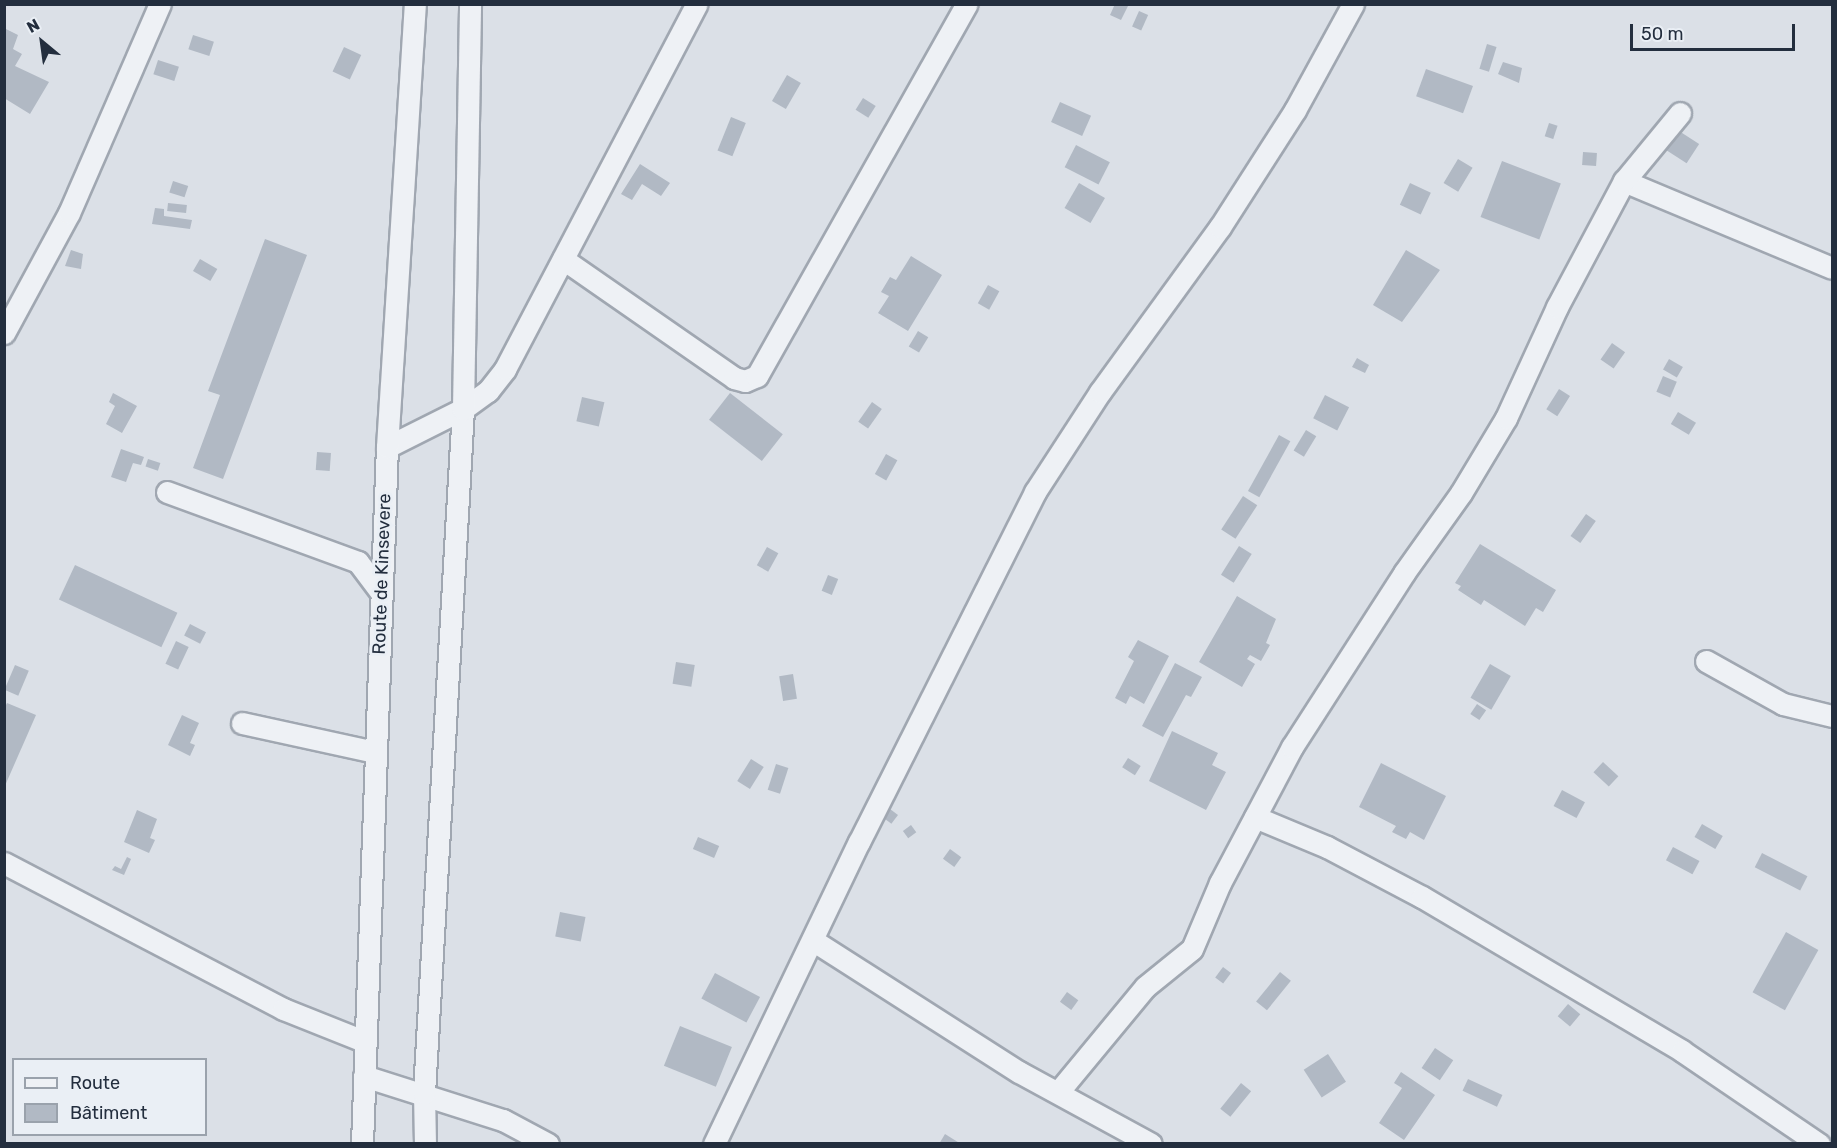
<!DOCTYPE html>
<meta charset="utf-8">
<style>
body{margin:0}
#map{position:relative;width:1837px;height:1148px;overflow:hidden;background:#dbe0e7;font-family:Rubik,sans-serif}
div>[style]{position:absolute}
.building>*{inset:0;background:#b1b9c4;transform-origin:0 0}
.roads{filter:drop-shadow(2px 0 #a0a7b1) drop-shadow(-2px 0 #a0a7b1) drop-shadow(0 2px #a0a7b1) drop-shadow(0 -2px #a0a7b1)}
.minor>*{height:21px;margin:-10.5px;padding:0 10.5px;transform-origin:10.5px;border-radius:10.5px;background:#eef1f5}
span{translate:-50% -50%;white-space:nowrap;text-align:center;line-height:1.15;-webkit-text-stroke:6px #eaeff5;paint-order:stroke}
.street-label{font-size:18px;color:#232e3e}
.frame{position:absolute;inset:0;border:6px solid #232e3e;pointer-events:none}
.legend{position:absolute;left:12px;top:1058px;width:195px;height:78px;box-sizing:border-box;background:#eaeff5;border:2px solid #9aa2ac;margin:0;padding:8px 10px;list-style:none;font-size:18px;color:#232e3e}
.legend li{display:flex;align-items:center;gap:12px;height:30px}
.legend b{width:30px;border:2px solid #9aa2ac}
.north{position:absolute;left:12px;top:12px;width:60px;height:60px;-webkit-text-stroke:4px #eaeff5;paint-order:stroke;rotate:331deg;font-size:16px;font-weight:700;line-height:24px;text-align:center;color:#232e3e}
.north::after{content:'';display:block;margin:auto;width:21px;height:27px;background:#232e3e;clip-path:polygon(50% 0,100% 100%,50% 72%,0 100%)}
.scale{position:absolute;left:1630px;top:24px;width:165px;height:27px;box-sizing:border-box;border:3px solid #232e3e;border-top:0;padding-left:8px;font-size:18px;line-height:21px;white-space:nowrap;color:#232e3e;-webkit-text-stroke:4px #eaeff5;paint-order:stroke}
</style>
<div id="map">
<div class="building">
<i style="clip-path:polygon(1115px 4px,1129px 4px,1121px 20px,1110px 15px)"></i>
<i style="left:1139px;top:11px;width:10px;height:17px;rotate:24deg"></i>
<i style="clip-path:polygon(4px 28px,18px 35px,13px 49px,22px 54px,15px 66px,49px 82px,30px 114px,4px 98px)"></i>
<i style="left:193px;top:35px;width:22px;height:15px;rotate:18deg"></i>
<i style="left:1487px;top:44px;width:10px;height:26px;rotate:17deg"></i>
<i style="left:344px;top:47px;width:19px;height:27px;rotate:25deg"></i>
<i style="left:158px;top:60px;width:22px;height:15px;rotate:18deg"></i>
<i style="clip-path:polygon(1503px 62px,1522px 68px,1519px 83px,1498px 74px)"></i>
<i style="left:1426px;top:69px;width:50px;height:29px;rotate:20deg"></i>
<i style="left:787px;top:75px;width:16px;height:30px;rotate:30deg"></i>
<i style="left:863px;top:98px;width:15px;height:14px;rotate:32deg"></i>
<i style="left:1060px;top:102px;width:34px;height:22px;rotate:24deg"></i>
<i style="left:731px;top:117px;width:16px;height:36px;rotate:22deg"></i>
<i style="left:1549px;top:123px;width:9px;height:14px;rotate:18deg"></i>
<i style="left:1679px;top:131px;width:24px;height:23px;rotate:33deg"></i>
<i style="left:1076px;top:145px;width:38px;height:25px;rotate:27deg"></i>
<i style="left:1583px;top:152px;width:14px;height:13px;rotate:4deg"></i>
<i style="left:1458px;top:159px;width:17px;height:28px;rotate:31deg"></i>
<i style="left:1502px;top:161px;width:63px;height:60px;rotate:21deg"></i>
<i style="clip-path:polygon(640px 164px,670px 183px,661px 196px,642px 184px,632px 200px,621px 194px)"></i>
<i style="left:173px;top:181px;width:16px;height:12px;rotate:18deg"></i>
<i style="left:1079px;top:183px;width:30px;height:29px;rotate:30deg"></i>
<i style="left:1410px;top:183px;width:23px;height:24px;rotate:25deg"></i>
<i style="left:168px;top:203px;width:19px;height:8px;rotate:6deg"></i>
<i style="clip-path:polygon(155px 208px,164px 209px,164px 216px,192px 220px,190px 229px,152px 224px)"></i>
<i style="clip-path:polygon(265px 239px,307px 255px,223px 479px,193px 468px,220px 395px,208px 391px)"></i>
<i style="clip-path:polygon(71px 250px,83px 254px,81px 269px,65px 266px)"></i>
<i style="clip-path:polygon(1406px 250px,1440px 270px,1402px 322px,1373px 305px)"></i>
<i style="clip-path:polygon(911px 256px,942px 275px,908px 331px,878px 313px,889px 296px,881px 292px,890px 277px,896px 280px)"></i>
<i style="left:200px;top:259px;width:20px;height:14px;rotate:30deg"></i>
<i style="left:988px;top:285px;width:13px;height:21px;rotate:29deg"></i>
<i style="left:918px;top:331px;width:12px;height:18px;rotate:31deg"></i>
<i style="left:1612px;top:343px;width:16px;height:20px;rotate:35deg"></i>
<i style="clip-path:polygon(1357px 358px,1369px 365px,1365px 373px,1352px 367px)"></i>
<i style="left:1669px;top:359px;width:16px;height:12px;rotate:30deg"></i>
<i style="left:1663px;top:376px;width:15px;height:17px;rotate:23deg"></i>
<i style="left:1559px;top:389px;width:13px;height:24px;rotate:32deg"></i>
<i style="clip-path:polygon(113px 393px,137px 406px,122px 433px,106px 424px,115px 406px,109px 402px)"></i>
<i style="left:730px;top:393px;width:67px;height:34px;rotate:38deg"></i>
<i style="left:1325px;top:395px;width:27px;height:26px;rotate:27deg"></i>
<i style="left:582px;top:397px;width:23px;height:25px;rotate:13deg"></i>
<i style="left:872px;top:402px;width:12px;height:24px;rotate:35deg"></i>
<i style="left:1678px;top:412px;width:21px;height:14px;rotate:31deg"></i>
<i style="left:1306px;top:430px;width:12px;height:24px;rotate:31deg"></i>
<i style="left:1279px;top:435px;width:13px;height:64px;rotate:29deg"></i>
<i style="clip-path:polygon(121px 449px,144px 457px,141px 465px,133px 463px,126px 482px,111px 477px)"></i>
<i style="left:317px;top:452px;width:14px;height:18px;rotate:4deg"></i>
<i style="left:886px;top:454px;width:13px;height:23px;rotate:29deg"></i>
<i style="left:148px;top:459px;width:13px;height:8px;rotate:18deg"></i>
<i style="left:1243px;top:496px;width:17px;height:40px;rotate:33deg"></i>
<i style="left:1586px;top:514px;width:12px;height:27px;rotate:35deg"></i>
<i style="clip-path:polygon(1480px 544px,1556px 590px,1543px 612px,1536px 608px,1525px 626px,1484px 600px,1481px 605px,1458px 590px,1461px 586px,1455px 583px)"></i>
<i style="left:1239px;top:546px;width:15px;height:34px;rotate:32deg"></i>
<i style="left:767px;top:547px;width:13px;height:21px;rotate:29deg"></i>
<i style="left:75px;top:565px;width:113px;height:38px;rotate:25deg"></i>
<i style="left:828px;top:575px;width:11px;height:17px;rotate:22deg"></i>
<i style="clip-path:polygon(1237px 596px,1276px 619px,1266px 643px,1270px 645px,1261px 661px,1250px 655px,1247px 659px,1255px 664px,1242px 687px,1199px 662px)"></i>
<i style="left:190px;top:624px;width:18px;height:13px;rotate:27deg"></i>
<i style="clip-path:polygon(1138px 640px,1169px 656px,1144px 704px,1130px 696px,1126px 704px,1115px 698px,1134px 661px,1128px 657px)"></i>
<i style="left:176px;top:641px;width:14px;height:25px;rotate:25deg"></i>
<i style="left:676px;top:662px;width:19px;height:22px;rotate:9deg"></i>
<i style="clip-path:polygon(1175px 663px,1202px 677px,1191px 697px,1186px 695px,1163px 737px,1142px 726px)"></i>
<i style="left:1490px;top:664px;width:24px;height:39px;rotate:30deg"></i>
<i style="left:15px;top:665px;width:15px;height:27px;rotate:23deg"></i>
<i style="left:793px;top:674px;width:25px;height:14px;rotate:81deg"></i>
<i style="clip-path:polygon(7px 703px,36px 715px,4px 788px,4px 709px)"></i>
<i style="left:1477px;top:704px;width:11px;height:12px;rotate:34deg"></i>
<i style="clip-path:polygon(182px 715px,199px 723px,190px 743px,195px 745px,190px 756px,168px 745px)"></i>
<i style="clip-path:polygon(1172px 731px,1218px 753px,1212px 765px,1226px 772px,1206px 810px,1149px 781px)"></i>
<i style="left:1128px;top:758px;width:15px;height:11px;rotate:32deg"></i>
<i style="left:751px;top:759px;width:15px;height:26px;rotate:32deg"></i>
<i style="left:1603px;top:762px;width:21px;height:14px;rotate:43deg"></i>
<i style="clip-path:polygon(1381px 763px,1446px 796px,1424px 840px,1410px 832px,1406px 839px,1392px 832px,1396px 826px,1359px 807px)"></i>
<i style="left:776px;top:764px;width:13px;height:27px;rotate:18deg"></i>
<i style="left:1562px;top:790px;width:26px;height:18px;rotate:28deg"></i>
<i style="left:890px;top:809px;width:10px;height:11px;rotate:37deg"></i>
<i style="clip-path:polygon(137px 810px,157px 819px,150px 838px,155px 840px,149px 853px,124px 842px)"></i>
<i style="left:1702px;top:824px;width:24px;height:15px;rotate:30deg"></i>
<i style="left:911px;top:825px;width:9px;height:10px;rotate:54deg"></i>
<i style="left:698px;top:837px;width:23px;height:13px;rotate:23deg"></i>
<i style="left:1673px;top:847px;width:30px;height:15px;rotate:28deg"></i>
<i style="left:950px;top:849px;width:14px;height:12px;rotate:36deg"></i>
<i style="left:1762px;top:853px;width:51px;height:16px;rotate:27deg"></i>
<i style="clip-path:polygon(127px 857px,131px 859px,124px 875px,112px 870px,115px 866px,121px 869px)"></i>
<i style="left:560px;top:912px;width:26px;height:25px;rotate:11deg"></i>
<i style="left:1786px;top:932px;width:37px;height:69px;rotate:29deg"></i>
<i style="left:1223px;top:967px;width:10px;height:13px;rotate:37deg"></i>
<i style="left:1280px;top:972px;width:14px;height:38px;rotate:39deg"></i>
<i style="left:715px;top:973px;width:51px;height:29px;rotate:28deg"></i>
<i style="left:1067px;top:992px;width:14px;height:12px;rotate:36deg"></i>
<i style="left:1568px;top:1004px;width:16px;height:16px;rotate:40deg"></i>
<i style="left:680px;top:1026px;width:56px;height:43px;rotate:22deg"></i>
<i style="left:1435px;top:1048px;width:22px;height:24px;rotate:34deg"></i>
<i style="left:1328px;top:1054px;width:33px;height:29px;rotate:57deg"></i>
<i style="clip-path:polygon(1401px 1072px,1435px 1095px,1404px 1140px,1379px 1123px,1402px 1088px,1394px 1083px)"></i>
<i style="left:1468px;top:1079px;width:38px;height:13px;rotate:25deg"></i>
<i style="left:1241px;top:1083px;width:13px;height:33px;rotate:39deg"></i>
<i style="clip-path:polygon(945px 1134px,961px 1144px,939px 1144px)"></i>
</div>
<div class="roads">
<div class="minor">
<i style="left:1624px;top:181px;width:225px;rotate:22.7deg"></i>
<i style="left:563px;top:259px;width:208px;rotate:34.8deg"></i>
<i style="left:734px;top:378px;width:11px;rotate:15deg"></i>
<i style="left:745px;top:381px;width:13px;rotate:-23deg"></i>
<i style="left:757px;top:376px;width:427px;rotate:-60.6deg"></i>
<i style="left:4px;top:333px;width:136px;rotate:-61.6deg"></i>
<i style="left:69px;top:213px;width:228px;rotate:-66.5deg"></i>
<i style="left:387px;top:447px;width:85px;rotate:-26.6deg"></i>
<i style="left:463px;top:409px;width:31px;rotate:-36deg"></i>
<i style="left:488px;top:391px;width:28px;rotate:-52deg"></i>
<i style="left:505px;top:369px;width:412px;rotate:-62.3deg"></i>
<i style="left:167px;top:492px;width:203px;rotate:20.1deg"></i>
<i style="left:358px;top:562px;width:38px;rotate:53deg"></i>
<i style="left:1706px;top:661px;width:88px;rotate:29.2deg"></i>
<i style="left:1783px;top:704px;width:50px;rotate:13.8deg"></i>
<i style="left:242px;top:723px;width:136px;rotate:12.3deg"></i>
<i style="left:1255px;top:817px;width:78px;rotate:22.6deg"></i>
<i style="left:1327px;top:847px;width:107px;rotate:27.8deg"></i>
<i style="left:1422px;top:897px;width:302px;rotate:30.6deg"></i>
<i style="left:1682px;top:1051px;width:166px;rotate:34.2deg"></i>
<i style="left:4px;top:863px;width:315px;rotate:27.6deg"></i>
<i style="left:283px;top:1009px;width:89px;rotate:21.7deg"></i>
<i style="left:814px;top:941px;width:243px;rotate:32.6deg"></i>
<i style="left:1019px;top:1072px;width:150px;rotate:28.6deg"></i>
<i style="left:364px;top:1076px;width:146px;rotate:17.6deg"></i>
<i style="left:503px;top:1120px;width:51px;rotate:28.1deg"></i>
<i style="left:1059px;top:1091px;width:135px;rotate:-50.4deg"></i>
<i style="left:1145px;top:987px;width:60px;rotate:-39deg"></i>
<i style="left:1192px;top:949px;width:72px;rotate:-67deg"></i>
<i style="left:1220px;top:883px;width:154px;rotate:-62.1deg"></i>
<i style="left:1292px;top:747px;width:207px;rotate:-57.2deg"></i>
<i style="left:1404px;top:573px;width:98px;rotate:-54.5deg"></i>
<i style="left:1461px;top:493px;width:87px;rotate:-59deg"></i>
<i style="left:1506px;top:418px;width:122px;rotate:-65.3deg"></i>
<i style="left:1557px;top:307px;width:143px;rotate:-62deg"></i>
<i style="left:1624px;top:181px;width:88px;rotate:-50.5deg"></i>
<i style="left:362px;top:1144px;width:697px;rotate:-87.95deg"></i>
<i style="left:387px;top:447px;width:444px;rotate:-86.4deg"></i>
<i style="left:425px;top:1144px;width:51px;rotate:-91.1deg"></i>
<i style="left:424px;top:1093px;width:685px;rotate:-86.74deg"></i>
<i style="left:463px;top:409px;width:405px;rotate:-89deg"></i>
<i style="left:714px;top:1144px;width:335px;rotate:-64.4deg"></i>
<i style="left:859px;top:842px;width:392px;rotate:-63.3deg"></i>
<i style="left:1035px;top:492px;width:119px;rotate:-57deg"></i>
<i style="left:1100px;top:392px;width:204px;rotate:-54deg"></i>
<i style="left:1220px;top:227px;width:139px;rotate:-57.3deg"></i>
<i style="left:1295px;top:110px;width:121px;rotate:-61.3deg"></i>
</div>
</div>
<div class="street-label">
<span style="left:382px;top:574px;rotate:-88deg">Route de Kinsevere</span>
</div>
<div class="frame"></div>
<ul class="legend">
<li><b style="height:8px;background:#eef1f5"></b>Route</li>
<li><b style="height:16px;background:#b1b9c4"></b>Bâtiment</li>
</ul>
<div class="north">N</div>
<div class="scale">50 m</div>
</div>
